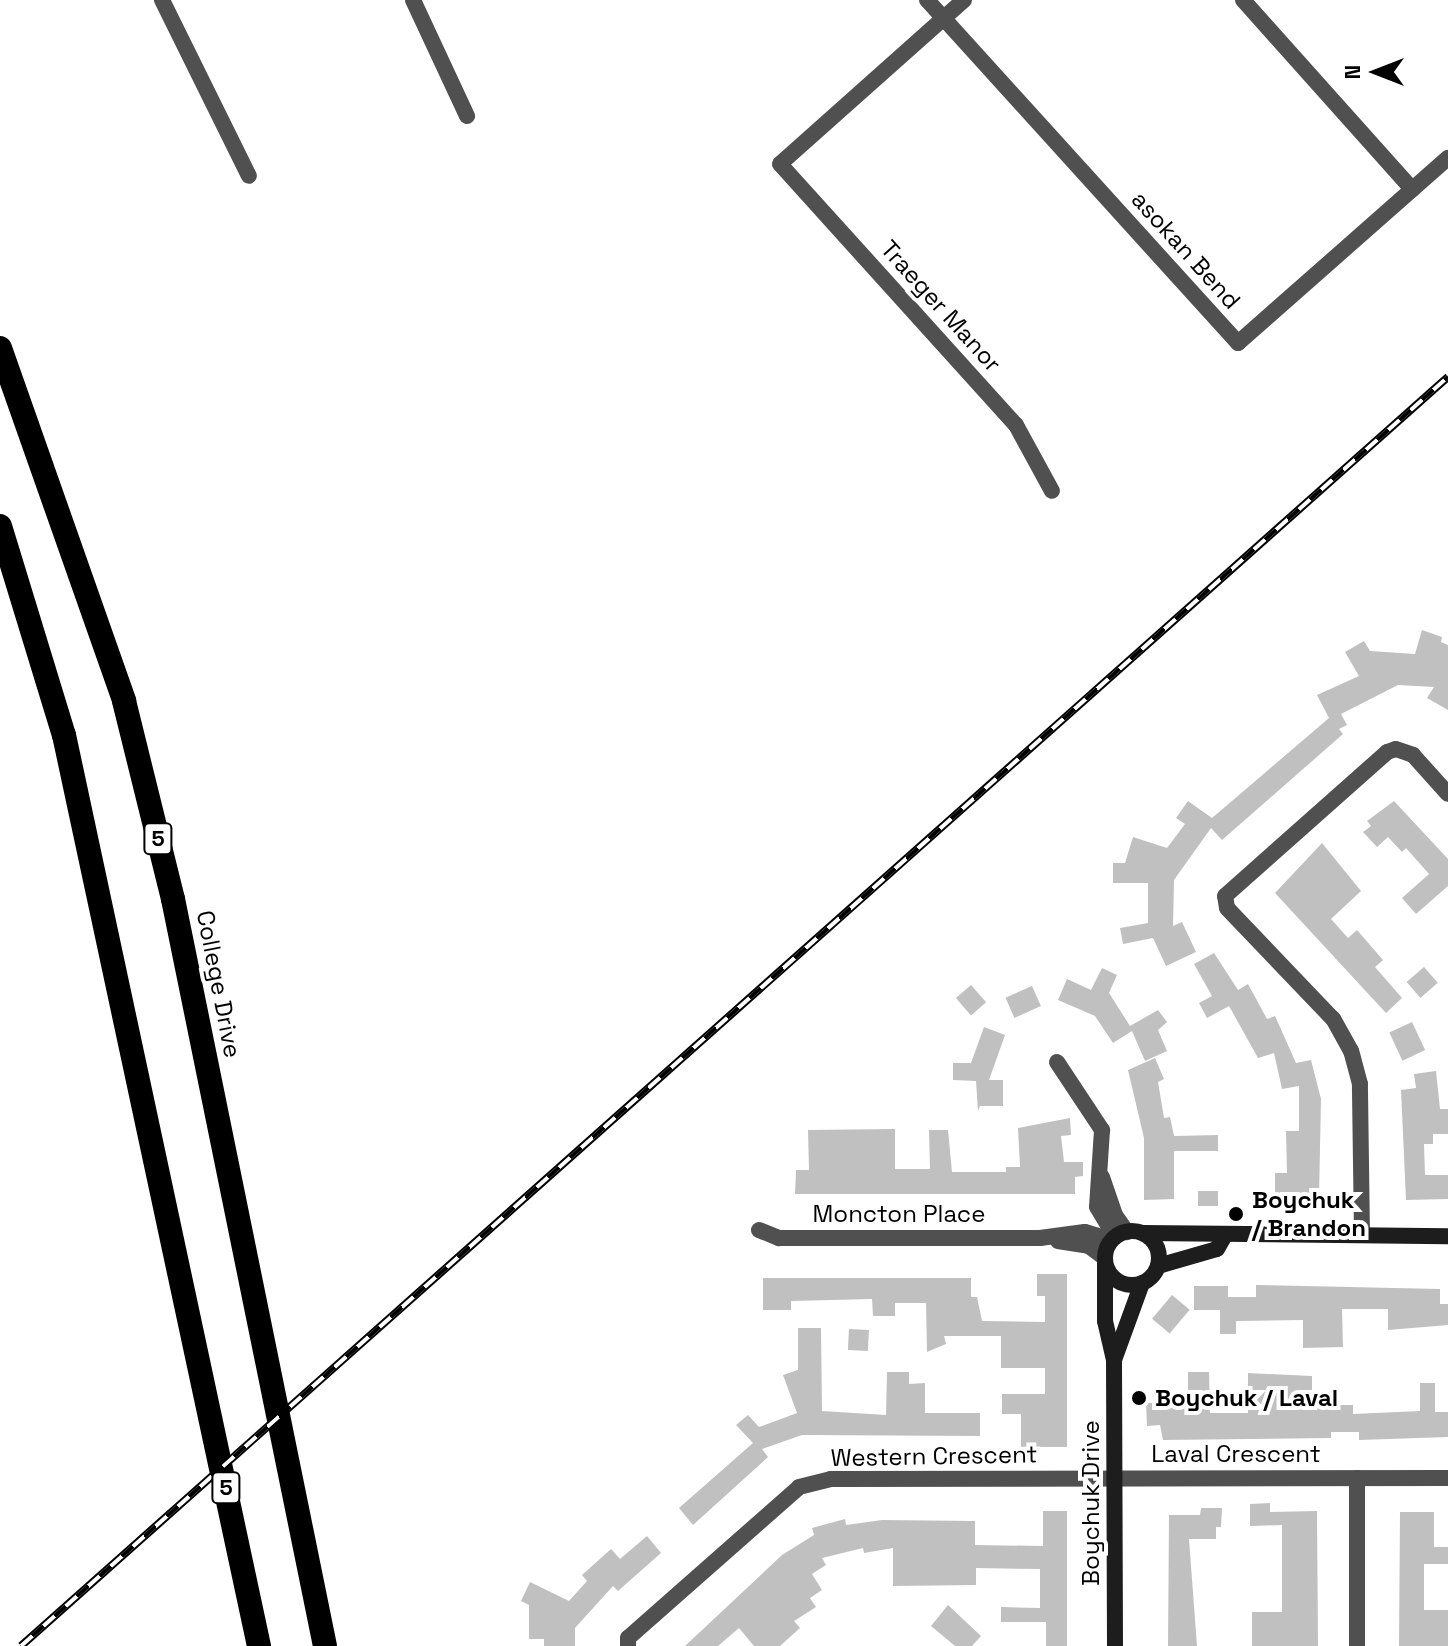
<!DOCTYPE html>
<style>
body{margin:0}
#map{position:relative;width:1448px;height:1646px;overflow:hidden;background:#fff;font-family:"Space Grotesk",sans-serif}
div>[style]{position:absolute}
.building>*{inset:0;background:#c0c0c0;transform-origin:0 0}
.street>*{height:16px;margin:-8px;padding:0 8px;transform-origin:8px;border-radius:8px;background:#505050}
.secondary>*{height:16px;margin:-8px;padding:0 8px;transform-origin:8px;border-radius:8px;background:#1d1d1d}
.secondary>.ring{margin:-8px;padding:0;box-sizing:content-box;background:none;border:16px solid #1d1d1d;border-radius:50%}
.highway>*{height:24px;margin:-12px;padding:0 12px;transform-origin:12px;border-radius:12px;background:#000}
.rail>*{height:8px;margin-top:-4px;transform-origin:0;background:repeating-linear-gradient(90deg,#fff 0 15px,#000 0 30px);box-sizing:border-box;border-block:2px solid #000}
.dots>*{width:22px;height:22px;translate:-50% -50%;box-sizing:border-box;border:4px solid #fff;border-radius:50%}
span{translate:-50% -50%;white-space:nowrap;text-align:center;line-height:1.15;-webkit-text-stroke:8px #fff;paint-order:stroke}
.shield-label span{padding:2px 6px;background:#fff;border:2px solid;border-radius:6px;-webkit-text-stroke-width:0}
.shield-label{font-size:22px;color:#000;font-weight:700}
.street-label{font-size:24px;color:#000}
.poi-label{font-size:24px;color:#000;font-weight:700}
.left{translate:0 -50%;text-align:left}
.north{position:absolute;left:1336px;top:32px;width:80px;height:80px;-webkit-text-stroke:6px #fff;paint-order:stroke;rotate:270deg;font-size:22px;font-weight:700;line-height:32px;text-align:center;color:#000}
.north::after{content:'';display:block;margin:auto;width:28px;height:36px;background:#000;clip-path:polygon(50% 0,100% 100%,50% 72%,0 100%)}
</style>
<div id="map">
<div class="building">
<i style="clip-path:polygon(1422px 630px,1442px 637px,1441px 642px,1448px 645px,1448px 710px,1427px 698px,1434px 687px,1398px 685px,1341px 714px,1347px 725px,1339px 729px,1343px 734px,1222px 840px,1211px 828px,1174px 880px,1173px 926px,1182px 922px,1196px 952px,1166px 966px,1153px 938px,1123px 944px,1120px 928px,1148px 923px,1148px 883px,1113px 883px,1113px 863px,1125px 863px,1133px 837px,1167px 848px,1185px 824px,1176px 818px,1188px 801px,1212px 818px,1329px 718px,1317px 695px,1359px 676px,1345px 652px,1364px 641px,1370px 651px,1415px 654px)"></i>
<i style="clip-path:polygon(1394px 801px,1448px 859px,1448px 886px,1416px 914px,1402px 898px,1429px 874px,1406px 848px,1402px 852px,1388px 837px,1377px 847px,1363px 832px,1371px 826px,1367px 821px)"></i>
<i style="clip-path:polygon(1322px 843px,1361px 891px,1331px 919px,1348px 938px,1357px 930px,1383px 960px,1375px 967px,1402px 998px,1386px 1013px,1275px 893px)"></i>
<i style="clip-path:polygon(1214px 953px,1238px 990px,1248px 984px,1267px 1019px,1275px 1016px,1296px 1063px,1311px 1060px,1321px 1099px,1319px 1197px,1275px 1195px,1275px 1173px,1287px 1173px,1286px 1131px,1299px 1131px,1299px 1086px,1282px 1089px,1274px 1053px,1258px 1058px,1229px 1006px,1207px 1018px,1199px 1003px,1212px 996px,1194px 964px)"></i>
<i style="left:1424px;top:967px;width:21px;height:23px;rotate:49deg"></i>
<i style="clip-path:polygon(1102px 968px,1117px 975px,1109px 993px,1130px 1026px,1158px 1010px,1167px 1022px,1158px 1030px,1167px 1051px,1145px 1061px,1132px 1031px,1113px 1043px,1095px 1016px,1058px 1000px,1067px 979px,1091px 990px)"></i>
<i style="left:971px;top:985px;width:23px;height:20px;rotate:49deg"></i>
<i style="left:1032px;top:986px;width:22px;height:29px;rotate:66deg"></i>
<i style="left:1412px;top:1022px;width:31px;height:25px;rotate:65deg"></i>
<i style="clip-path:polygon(984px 1027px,1005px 1035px,989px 1080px,1003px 1080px,1003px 1106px,980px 1106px,978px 1111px,976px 1081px,953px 1080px,953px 1063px,971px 1063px)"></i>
<i style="clip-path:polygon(1155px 1058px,1164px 1079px,1158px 1082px,1164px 1118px,1170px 1117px,1174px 1136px,1218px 1135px,1218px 1151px,1174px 1151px,1174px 1199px,1144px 1200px,1144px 1138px,1128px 1070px)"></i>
<i style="clip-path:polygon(1436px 1071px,1440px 1109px,1448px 1109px,1448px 1134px,1433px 1134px,1433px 1144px,1424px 1144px,1425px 1175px,1448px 1175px,1448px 1199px,1406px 1200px,1401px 1090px,1416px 1088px,1414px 1074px)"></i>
<i style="clip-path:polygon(1070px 1118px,1071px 1135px,1061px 1136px,1064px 1162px,1083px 1162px,1083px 1176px,1075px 1177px,1075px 1194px,795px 1194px,796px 1170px,809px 1170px,808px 1130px,895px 1129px,895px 1169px,930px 1169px,929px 1130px,948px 1130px,952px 1172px,1006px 1172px,1006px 1167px,1020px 1167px,1018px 1128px)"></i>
<i style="left:1198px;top:1191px;width:20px;height:15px"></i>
<i style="clip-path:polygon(1037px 1274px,1067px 1274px,1067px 1447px,1021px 1447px,1021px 1414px,1002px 1414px,1002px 1394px,1045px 1394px,1045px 1368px,1001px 1368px,1001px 1336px,944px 1336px,946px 1344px,927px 1352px,926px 1303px,895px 1303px,895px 1316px,873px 1316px,872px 1299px,791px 1301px,791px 1310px,763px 1310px,763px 1278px,971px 1278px,971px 1297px,977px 1297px,982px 1321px,1045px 1322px,1045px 1296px,1037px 1296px)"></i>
<i style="clip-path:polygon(1256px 1285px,1440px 1289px,1440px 1304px,1448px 1304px,1448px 1325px,1388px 1330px,1388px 1309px,1342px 1309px,1343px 1347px,1303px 1348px,1303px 1320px,1236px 1321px,1236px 1334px,1220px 1334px,1220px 1310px,1194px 1310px,1194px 1286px,1228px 1286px,1228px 1297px,1256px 1297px)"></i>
<i style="left:1172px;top:1295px;width:23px;height:31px;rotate:40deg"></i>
<i style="clip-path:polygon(798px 1328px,821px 1328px,822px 1411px,886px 1415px,887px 1372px,909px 1372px,909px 1384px,925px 1383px,925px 1413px,980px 1413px,980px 1436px,802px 1435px,762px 1449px,768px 1457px,693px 1525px,679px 1508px,753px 1443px,736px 1425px,748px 1415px,759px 1427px,797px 1413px,783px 1375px,798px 1370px)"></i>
<i style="left:849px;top:1329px;width:20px;height:21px;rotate:3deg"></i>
<i style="clip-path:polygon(1188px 1372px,1209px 1372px,1210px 1413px,1248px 1413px,1248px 1373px,1312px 1376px,1312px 1405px,1353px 1405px,1353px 1414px,1420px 1411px,1420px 1383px,1435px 1383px,1435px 1412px,1448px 1412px,1448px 1437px,1359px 1440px,1359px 1432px,1331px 1432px,1331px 1438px,1163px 1440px,1160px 1425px,1147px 1426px,1146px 1403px,1188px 1402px)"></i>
<i style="clip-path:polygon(1270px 1503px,1270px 1512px,1317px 1511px,1318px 1646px,1252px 1646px,1252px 1612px,1282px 1612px,1282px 1525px,1250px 1526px,1250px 1504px)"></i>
<i style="clip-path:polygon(1201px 1508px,1222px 1508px,1221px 1527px,1216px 1527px,1216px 1539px,1189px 1539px,1197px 1646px,1168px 1646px,1169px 1515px,1200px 1515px)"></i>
<i style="clip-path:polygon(1043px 1511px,1067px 1511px,1067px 1646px,1046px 1646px,1046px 1622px,1001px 1622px,1001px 1607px,1040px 1608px,1040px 1569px,976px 1568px,976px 1585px,893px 1586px,893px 1548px,864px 1553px,863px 1548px,822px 1558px,826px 1565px,812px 1574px,822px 1590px,810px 1598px,816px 1607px,794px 1621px,800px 1628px,780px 1646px,754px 1646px,739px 1628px,718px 1646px,685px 1646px,782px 1555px,814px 1535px,812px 1528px,845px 1519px,846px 1525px,882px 1520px,975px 1521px,975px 1545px,1043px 1546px)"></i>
<i style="clip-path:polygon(1400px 1512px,1434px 1512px,1434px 1547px,1448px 1547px,1448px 1564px,1424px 1564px,1424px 1610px,1448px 1610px,1448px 1646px,1399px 1646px)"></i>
<i style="clip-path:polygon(647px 1536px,661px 1553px,618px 1591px,613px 1586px,575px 1628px,575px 1646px,544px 1646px,544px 1639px,529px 1639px,529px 1605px,521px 1601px,530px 1582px,569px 1601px,587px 1581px,582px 1575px,611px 1549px,620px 1559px)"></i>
<i style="clip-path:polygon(948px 1605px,981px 1636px,972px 1646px,955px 1646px,931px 1626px)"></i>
</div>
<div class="street">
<i style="left:162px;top:0;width:196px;rotate:63.7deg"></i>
<i style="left:413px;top:0;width:128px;rotate:65deg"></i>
<i style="left:927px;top:0;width:463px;rotate:47.8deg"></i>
<i style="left:1238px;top:343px;width:280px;rotate:-41.4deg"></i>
<i style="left:964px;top:0;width:246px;rotate:138.3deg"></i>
<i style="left:780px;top:164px;width:352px;rotate:47.9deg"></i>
<i style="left:1016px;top:425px;width:75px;rotate:61.4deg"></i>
<i style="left:1243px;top:0;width:254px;rotate:48.2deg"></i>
<i style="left:1057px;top:1062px;width:82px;rotate:56.5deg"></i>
<i style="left:1102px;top:1130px;width:77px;rotate:93.7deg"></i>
<i style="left:1097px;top:1207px;width:35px;rotate:59deg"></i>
<i style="left:1102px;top:1177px;width:40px;rotate:71.1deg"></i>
<i style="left:1115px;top:1215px;width:21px;rotate:55deg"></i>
<i style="left:759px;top:1230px;width:22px;rotate:22deg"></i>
<i style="left:779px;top:1238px;width:261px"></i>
<i style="left:1040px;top:1238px;width:45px;rotate:-7.6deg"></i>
<i style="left:1085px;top:1232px;width:28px;rotate:17deg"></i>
<i style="left:1362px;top:1235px;width:151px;rotate:-90.8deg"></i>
<i style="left:1360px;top:1084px;width:34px;rotate:-105deg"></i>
<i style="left:1351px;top:1051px;width:37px;rotate:-119deg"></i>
<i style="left:1333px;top:1019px;width:153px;rotate:-133.7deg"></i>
<i style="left:1227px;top:908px;width:12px;rotate:-99deg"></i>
<i style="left:1225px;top:896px;width:217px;rotate:-41.6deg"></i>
<i style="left:1387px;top:752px;width:9px;rotate:-18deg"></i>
<i style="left:1396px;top:749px;width:18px;rotate:19deg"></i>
<i style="left:1413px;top:755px;width:52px;rotate:48.1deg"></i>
<i style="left:1058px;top:1241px;width:31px;rotate:9deg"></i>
<i style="left:1089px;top:1246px;width:20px;rotate:37deg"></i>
<i style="left:1357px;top:1478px;width:168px;rotate:90deg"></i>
<i style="left:628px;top:1646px;width:8px;rotate:-90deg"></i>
<i style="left:628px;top:1638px;width:228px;rotate:-41.4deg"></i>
<i style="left:799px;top:1487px;width:33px;rotate:-14deg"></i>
<i style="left:831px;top:1479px;width:617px;rotate:-0.09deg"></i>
</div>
<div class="secondary">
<i class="ring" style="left:1105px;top:1231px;width:38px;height:38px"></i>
<i style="left:1143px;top:1233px;width:305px;rotate:0.6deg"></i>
<i style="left:1105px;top:1264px;width:57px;rotate:90deg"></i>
<i style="left:1105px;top:1321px;width:40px;rotate:77deg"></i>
<i style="left:1114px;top:1360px;width:286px;rotate:89.8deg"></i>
<i style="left:1158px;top:1266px;width:61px;rotate:-16.1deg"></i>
<i style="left:1217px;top:1249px;width:16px;rotate:-60deg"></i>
<i style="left:1114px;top:1360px;width:82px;rotate:-70deg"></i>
</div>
<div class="highway">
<i style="left:0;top:348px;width:374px;rotate:70.6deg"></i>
<i style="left:124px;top:701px;width:204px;rotate:76.1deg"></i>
<i style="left:173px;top:899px;width:762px;rotate:78.5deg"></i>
<i style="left:0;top:526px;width:219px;rotate:73deg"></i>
<i style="left:64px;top:735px;width:932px;rotate:77.92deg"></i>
</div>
<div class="rail">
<i style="left:21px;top:1646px;width:1910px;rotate:-41.65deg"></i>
</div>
<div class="dots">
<i style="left:1236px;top:1214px;background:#000"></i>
<i style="left:1139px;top:1398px;background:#000"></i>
</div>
<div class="shield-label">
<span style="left:158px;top:839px">5</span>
<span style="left:226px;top:1488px">5</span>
</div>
<div class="street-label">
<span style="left:1186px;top:250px;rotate:48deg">asokan Bend</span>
<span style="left:941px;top:306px;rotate:48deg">Traeger Manor</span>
<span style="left:219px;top:984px;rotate:79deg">College Drive</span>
<span style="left:899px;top:1214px">Moncton Place</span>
<span style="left:1236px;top:1454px">Laval Crescent</span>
<span style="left:934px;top:1456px;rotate:-1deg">Western Crescent</span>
<span style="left:1091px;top:1503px;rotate:-90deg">Boychuk Drive</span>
</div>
<div class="poi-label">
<span class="left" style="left:1252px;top:1214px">Boychuk<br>/ Brandon</span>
<span class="left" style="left:1155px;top:1398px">Boychuk / Laval</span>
</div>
<div class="north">N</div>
</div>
